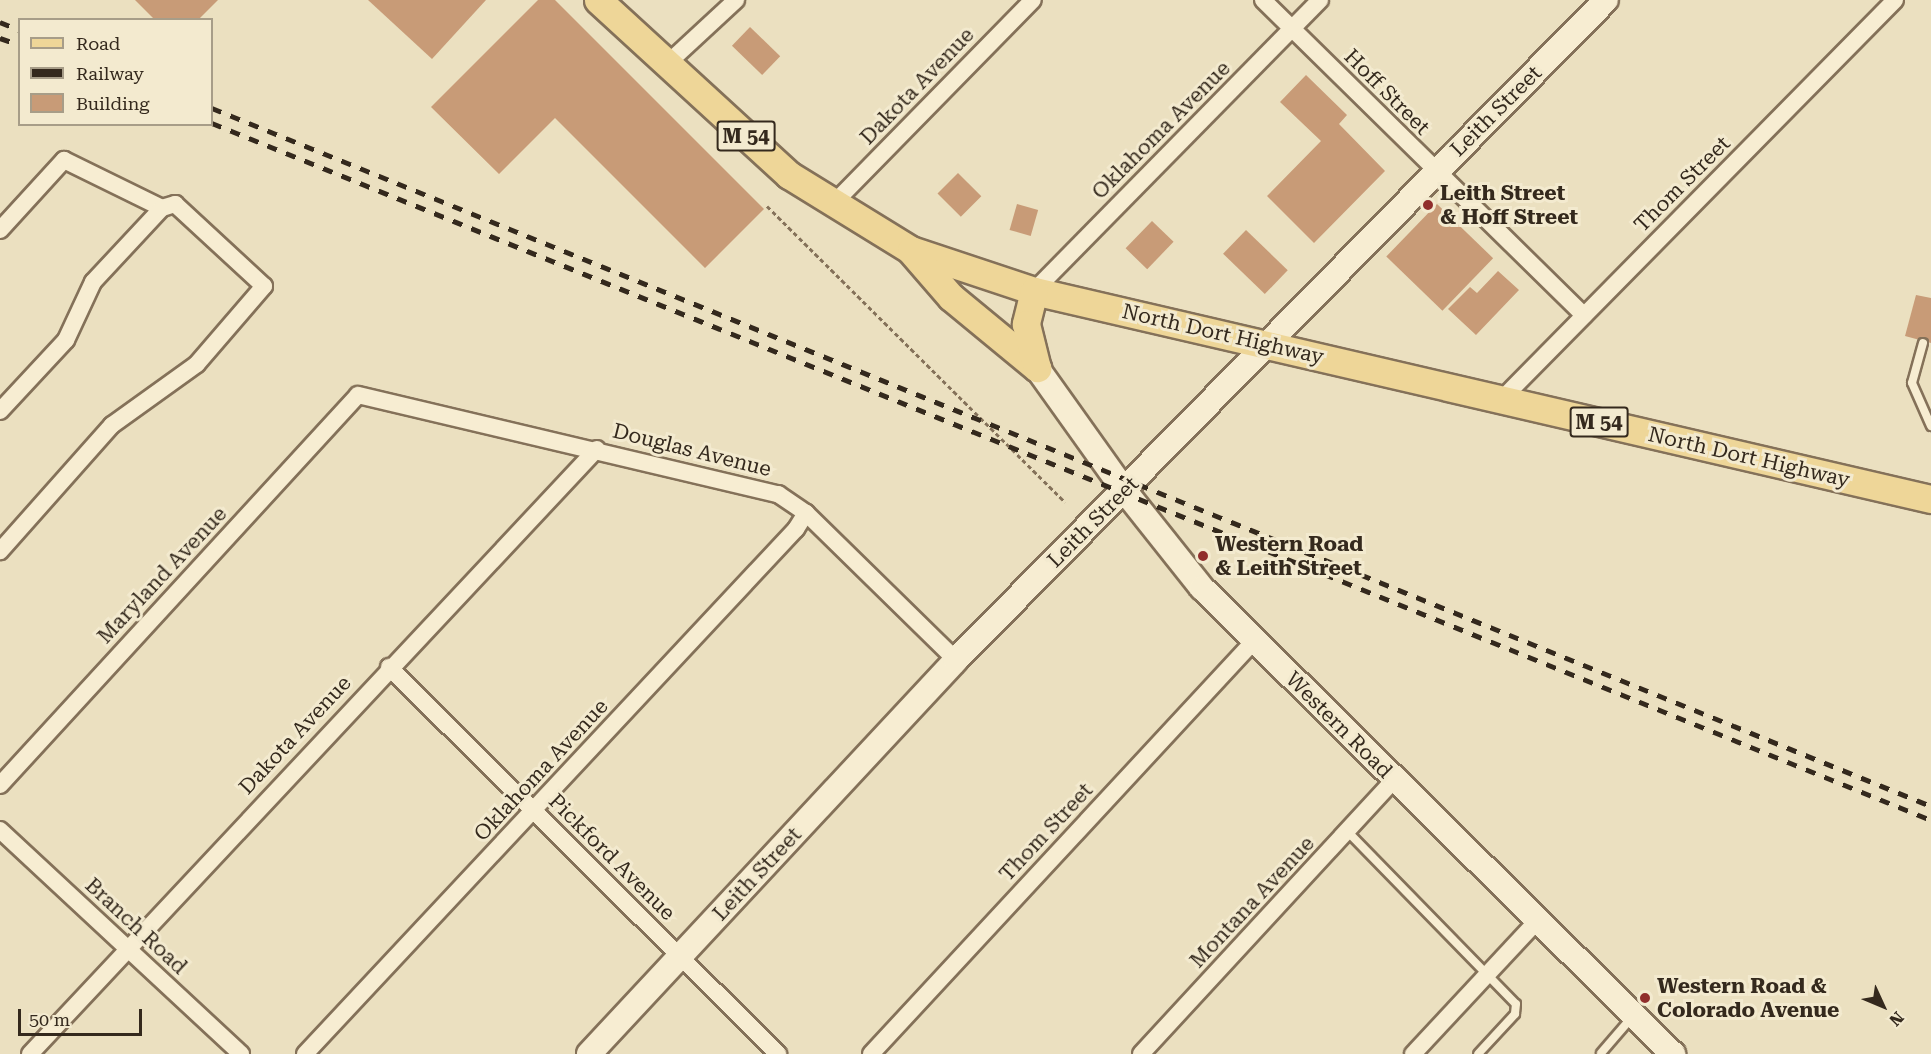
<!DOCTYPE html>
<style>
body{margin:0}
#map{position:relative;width:1931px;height:1054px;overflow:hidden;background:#ebe0c0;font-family:"Roboto Serif",serif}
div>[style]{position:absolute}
.building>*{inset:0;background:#c89b77;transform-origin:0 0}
.path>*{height:3px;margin-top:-1.5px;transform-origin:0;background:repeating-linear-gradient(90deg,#847159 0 4.5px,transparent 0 7.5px)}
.roads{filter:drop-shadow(2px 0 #847159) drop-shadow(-2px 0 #847159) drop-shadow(0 2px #847159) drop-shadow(0 -2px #847159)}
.lane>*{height:8px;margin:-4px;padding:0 4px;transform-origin:4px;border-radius:4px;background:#f7edd2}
.street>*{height:16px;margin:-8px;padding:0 8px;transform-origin:8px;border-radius:8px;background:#f7edd2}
.secondary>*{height:24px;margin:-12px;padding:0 12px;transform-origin:12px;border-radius:12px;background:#f7edd2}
.primary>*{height:27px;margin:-13.5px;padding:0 13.5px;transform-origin:13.5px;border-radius:13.5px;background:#eed698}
.rail>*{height:4.5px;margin-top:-2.25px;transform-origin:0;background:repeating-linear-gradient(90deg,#34291d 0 10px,transparent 0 20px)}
.dots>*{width:16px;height:16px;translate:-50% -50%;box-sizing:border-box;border:3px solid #f3eacf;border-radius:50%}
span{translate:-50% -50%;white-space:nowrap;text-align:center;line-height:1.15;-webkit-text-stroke:6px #f3eacf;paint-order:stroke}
.shield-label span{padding:2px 4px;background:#f3eacf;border:2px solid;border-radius:4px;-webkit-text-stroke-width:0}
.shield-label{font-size:20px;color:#34291d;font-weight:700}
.street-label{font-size:21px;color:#34291d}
.poi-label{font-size:21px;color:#34291d;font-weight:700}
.left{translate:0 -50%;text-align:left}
.legend{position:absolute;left:18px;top:18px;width:195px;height:108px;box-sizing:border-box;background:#f3eacf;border:2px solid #a79d88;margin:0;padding:8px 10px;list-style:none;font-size:18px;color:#34291d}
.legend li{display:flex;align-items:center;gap:12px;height:30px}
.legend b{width:30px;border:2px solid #a79d88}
.north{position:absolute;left:1853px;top:976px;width:60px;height:60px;-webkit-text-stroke:4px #f3eacf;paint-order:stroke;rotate:134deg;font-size:16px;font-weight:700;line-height:24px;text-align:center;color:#34291d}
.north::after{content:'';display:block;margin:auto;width:21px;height:27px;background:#34291d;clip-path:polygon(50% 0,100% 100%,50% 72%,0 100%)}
.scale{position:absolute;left:18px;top:1009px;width:124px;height:27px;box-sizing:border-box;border:3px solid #34291d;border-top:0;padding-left:8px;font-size:18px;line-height:21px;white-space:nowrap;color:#34291d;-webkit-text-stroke:4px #f3eacf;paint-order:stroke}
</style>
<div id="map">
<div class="building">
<i style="clip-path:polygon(135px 0,218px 0,198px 20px,155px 20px)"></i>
<i style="clip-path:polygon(368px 0,486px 0,432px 59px)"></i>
<i style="clip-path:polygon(538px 0,555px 0,764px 209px,705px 268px,555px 118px,499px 174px,431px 107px)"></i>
<i style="left:750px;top:27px;width:42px;height:26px;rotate:44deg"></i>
<i style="clip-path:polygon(1306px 75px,1347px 115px,1339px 124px,1385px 171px,1314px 243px,1267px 196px,1321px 141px,1280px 102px)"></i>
<i style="left:958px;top:173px;width:33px;height:29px;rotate:45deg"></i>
<i style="left:1017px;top:204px;width:22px;height:27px;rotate:16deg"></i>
<i style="left:1437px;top:204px;width:78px;height:73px;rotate:44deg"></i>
<i style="left:1152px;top:221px;width:30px;height:38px;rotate:44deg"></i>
<i style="left:1246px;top:230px;width:58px;height:33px;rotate:44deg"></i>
<i style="clip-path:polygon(1498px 271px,1519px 290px,1476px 335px,1448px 309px,1470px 287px,1477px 293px)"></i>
<i style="clip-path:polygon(1916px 295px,1931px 298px,1931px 343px,1905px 336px)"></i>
</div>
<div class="path">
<i style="left:767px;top:206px;width:420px;rotate:44.8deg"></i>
</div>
<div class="roads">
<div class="lane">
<i style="left:1923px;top:343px;width:41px;rotate:105.4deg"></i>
<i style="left:1912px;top:383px;width:47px;rotate:66.2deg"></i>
<i style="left:1348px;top:832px;width:240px;rotate:45.7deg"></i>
<i style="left:1516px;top:1004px;width:10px;rotate:96deg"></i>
<i style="left:1515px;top:1014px;width:54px;rotate:132.8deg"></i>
<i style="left:1601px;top:1053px;width:49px;rotate:-49.1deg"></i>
</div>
<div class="street">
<i style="left:1263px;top:0;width:450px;rotate:44.5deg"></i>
<i style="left:667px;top:64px;width:94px;rotate:-42.8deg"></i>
<i style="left:834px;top:203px;width:284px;rotate:-45.6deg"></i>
<i style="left:0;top:230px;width:95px;rotate:-47.6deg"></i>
<i style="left:64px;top:160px;width:109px;rotate:26.1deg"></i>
<i style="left:1034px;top:291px;width:408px;rotate:-45.5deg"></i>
<i style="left:1502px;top:399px;width:560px;rotate:-45.43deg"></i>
<i style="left:0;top:411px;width:97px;rotate:-47.1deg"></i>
<i style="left:66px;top:340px;width:64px;rotate:-65deg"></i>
<i style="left:93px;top:282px;width:101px;rotate:-47deg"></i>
<i style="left:162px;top:208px;width:14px;rotate:-17deg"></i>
<i style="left:175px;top:204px;width:121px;rotate:42.7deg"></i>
<i style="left:264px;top:286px;width:103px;rotate:130.7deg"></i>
<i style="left:197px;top:364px;width:105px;rotate:144.3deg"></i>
<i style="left:112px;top:425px;width:169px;rotate:131.6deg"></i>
<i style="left:389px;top:667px;width:549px;rotate:44.85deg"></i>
<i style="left:0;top:785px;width:529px;rotate:-47.45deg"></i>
<i style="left:358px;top:395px;width:432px;rotate:13.3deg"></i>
<i style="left:778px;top:494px;width:34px;rotate:34deg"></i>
<i style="left:806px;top:513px;width:210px;rotate:44.4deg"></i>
<i style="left:0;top:830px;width:329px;rotate:42.9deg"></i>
<i style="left:30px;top:1054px;width:829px;rotate:-46.86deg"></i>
<i style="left:305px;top:1054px;width:719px;rotate:-46.92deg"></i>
<i style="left:796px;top:529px;width:19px;rotate:-58deg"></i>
<i style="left:871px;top:1054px;width:563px;rotate:-47.16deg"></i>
<i style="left:1141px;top:1054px;width:373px;rotate:-47.3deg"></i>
<i style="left:1413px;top:1054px;width:182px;rotate:-47deg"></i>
</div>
<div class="secondary">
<i style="left:1037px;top:368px;width:150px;rotate:54.5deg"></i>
<i style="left:1124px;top:490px;width:125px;rotate:51.5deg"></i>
<i style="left:1202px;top:588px;width:663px;rotate:44.69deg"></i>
<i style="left:589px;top:1054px;width:538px;rotate:-47.03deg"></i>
<i style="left:956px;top:660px;width:926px;rotate:-45.44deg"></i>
</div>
<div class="primary">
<i style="left:598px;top:0;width:259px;rotate:42.5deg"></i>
<i style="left:789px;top:175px;width:143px;rotate:31.6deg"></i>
<i style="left:911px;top:250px;width:130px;rotate:18.4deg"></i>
<i style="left:1034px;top:291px;width:921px;rotate:13.06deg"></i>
<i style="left:911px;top:251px;width:61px;rotate:49deg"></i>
<i style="left:951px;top:297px;width:112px;rotate:39.5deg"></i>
<i style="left:1034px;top:291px;width:34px;rotate:104deg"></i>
<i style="left:1026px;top:324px;width:45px;rotate:76deg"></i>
</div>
</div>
<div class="rail">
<i style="left:0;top:22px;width:22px;rotate:22deg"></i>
<i style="left:0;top:38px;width:21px;rotate:19deg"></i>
<i style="left:212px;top:108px;width:1855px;rotate:22.1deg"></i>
<i style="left:212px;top:123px;width:1855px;rotate:22.07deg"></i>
</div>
<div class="dots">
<i style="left:1428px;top:205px;background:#902e2c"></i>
<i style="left:1203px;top:556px;background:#902e2c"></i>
<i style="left:1645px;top:998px;background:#902e2c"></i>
</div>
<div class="shield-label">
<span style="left:746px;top:136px">M 54</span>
<span style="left:1599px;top:422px">M 54</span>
</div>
<div class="street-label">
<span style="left:917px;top:86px;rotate:-46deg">Dakota Avenue</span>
<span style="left:1387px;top:92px;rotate:45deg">Hoff Street</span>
<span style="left:1496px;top:111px;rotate:-45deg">Leith Street</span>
<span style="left:1161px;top:130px;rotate:-45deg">Oklahoma Avenue</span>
<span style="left:1682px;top:184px;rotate:-45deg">Thom Street</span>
<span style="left:1223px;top:334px;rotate:13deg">North Dort Highway</span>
<span style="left:692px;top:450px;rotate:14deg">Douglas Avenue</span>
<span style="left:1749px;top:457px;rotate:13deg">North Dort Highway</span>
<span style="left:1093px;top:522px;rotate:-45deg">Leith Street</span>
<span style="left:162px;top:575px;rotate:-47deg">Maryland Avenue</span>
<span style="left:1339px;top:725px;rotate:45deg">Western Road</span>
<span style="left:295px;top:735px;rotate:-47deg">Dakota Avenue</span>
<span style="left:541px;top:770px;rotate:-47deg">Oklahoma Avenue</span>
<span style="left:1046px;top:832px;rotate:-47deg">Thom Street</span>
<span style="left:612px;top:857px;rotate:45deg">Pickford Avenue</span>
<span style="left:757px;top:874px;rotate:-47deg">Leith Street</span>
<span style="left:1252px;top:902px;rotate:-47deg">Montana Avenue</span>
<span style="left:136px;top:926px;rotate:43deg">Branch Road</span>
</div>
<div class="poi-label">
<span class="left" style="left:1440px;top:205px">Leith Street<br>&amp; Hoff Street</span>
<span class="left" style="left:1215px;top:556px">Western Road<br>&amp; Leith Street</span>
<span class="left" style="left:1657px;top:998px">Western Road &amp;<br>Colorado Avenue</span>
</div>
<ul class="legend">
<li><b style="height:8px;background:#eed698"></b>Road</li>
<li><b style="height:8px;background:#34291d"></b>Railway</li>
<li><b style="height:16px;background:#c89b77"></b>Building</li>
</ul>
<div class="north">N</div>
<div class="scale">50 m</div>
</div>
